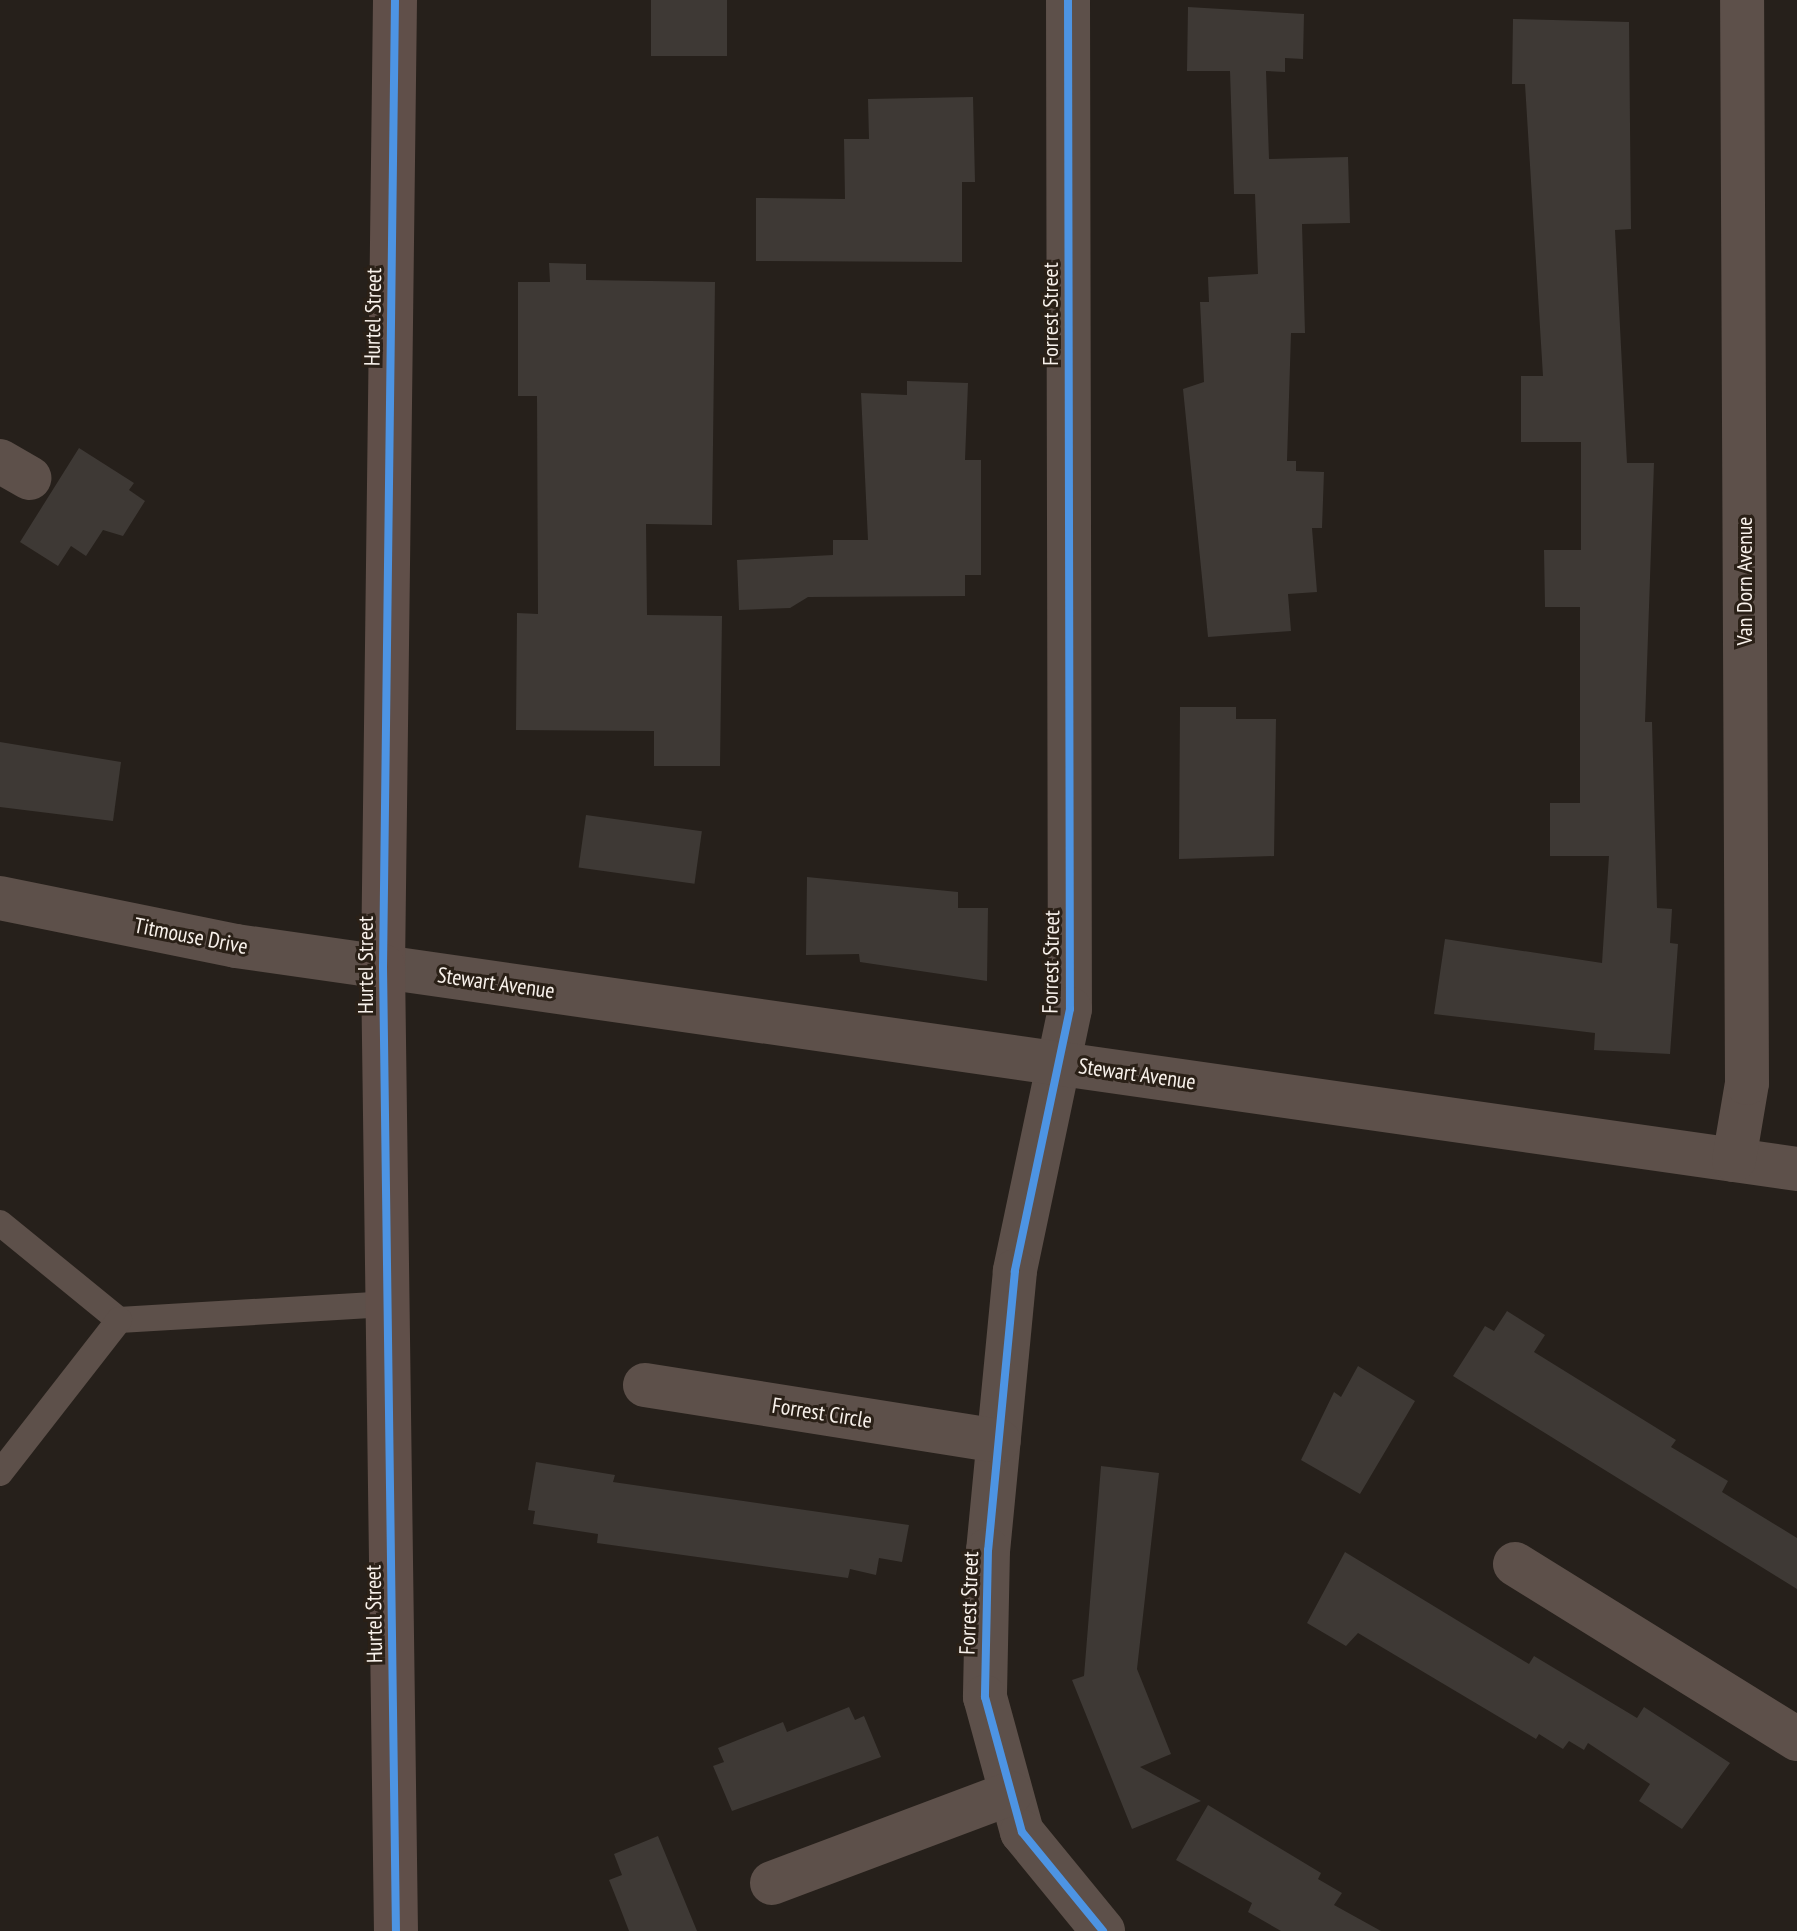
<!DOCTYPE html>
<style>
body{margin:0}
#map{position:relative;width:1797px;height:1931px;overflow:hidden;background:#26201b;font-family:"PT Sans Narrow",sans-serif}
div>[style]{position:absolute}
.building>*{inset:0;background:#3e3935;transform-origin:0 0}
.lane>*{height:26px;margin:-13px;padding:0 13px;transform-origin:13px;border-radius:13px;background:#5d504a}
.street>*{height:44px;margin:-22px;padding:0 22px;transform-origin:22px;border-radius:22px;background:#5d504a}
.secondary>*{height:44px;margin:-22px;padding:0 22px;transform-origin:22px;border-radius:22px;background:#604f49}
.cycleway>*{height:8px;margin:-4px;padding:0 4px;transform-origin:4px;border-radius:4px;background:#4d94e3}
span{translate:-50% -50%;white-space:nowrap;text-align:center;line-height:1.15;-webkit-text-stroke:6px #2a2017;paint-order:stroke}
.street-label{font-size:22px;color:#f8f1eb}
</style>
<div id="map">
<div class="building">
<i style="left:651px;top:0;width:76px;height:56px"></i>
<i style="clip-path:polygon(1188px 7px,1304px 14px,1303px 59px,1285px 58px,1285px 72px,1266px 71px,1269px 159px,1348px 157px,1350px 223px,1302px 224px,1305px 333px,1291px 333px,1287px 461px,1296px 461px,1296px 471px,1324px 472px,1322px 528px,1312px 528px,1317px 592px,1288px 594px,1291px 631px,1208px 637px,1183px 389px,1204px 382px,1200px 302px,1209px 302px,1208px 277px,1258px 274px,1255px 194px,1234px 194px,1230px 71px,1187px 71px)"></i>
<i style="clip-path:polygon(1513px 19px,1629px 22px,1631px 229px,1615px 230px,1627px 463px,1654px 463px,1645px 722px,1652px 722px,1657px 908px,1672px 909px,1670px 943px,1678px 944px,1670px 1054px,1594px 1050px,1595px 1033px,1434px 1014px,1445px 939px,1602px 963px,1609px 856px,1550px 856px,1550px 803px,1580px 803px,1580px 607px,1545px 607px,1544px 550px,1581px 550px,1581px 442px,1521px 442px,1521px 376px,1543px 376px,1525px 84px,1512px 84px)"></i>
<i style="clip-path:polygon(973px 97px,975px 182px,962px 182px,962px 262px,756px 261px,756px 198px,845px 199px,844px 139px,869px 139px,868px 99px)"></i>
<i style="clip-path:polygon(549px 263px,586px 264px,586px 280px,715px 282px,712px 525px,646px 524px,647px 615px,722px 616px,720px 766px,654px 766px,654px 731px,516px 730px,517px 613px,538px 614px,537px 396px,518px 396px,518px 282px,550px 282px)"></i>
<i style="clip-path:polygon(907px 381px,968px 383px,965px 460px,981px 460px,981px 575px,965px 575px,965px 596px,808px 597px,790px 608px,739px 610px,737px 560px,833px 555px,833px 540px,868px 540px,861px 393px,907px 395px)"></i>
<i style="clip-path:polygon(79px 448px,134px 483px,129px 490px,145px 501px,123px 536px,103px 530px,86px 556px,71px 546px,58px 566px,20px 542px)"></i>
<i style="clip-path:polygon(1180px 707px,1236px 707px,1236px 719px,1276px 719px,1274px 856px,1179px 859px)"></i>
<i style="clip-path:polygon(0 742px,121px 762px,113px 821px,0 807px)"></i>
<i style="left:586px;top:815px;width:117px;height:53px;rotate:8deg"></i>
<i style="clip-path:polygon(807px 877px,958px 892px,958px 908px,988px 908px,987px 981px,860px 962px,859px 954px,806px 955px)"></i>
<i style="clip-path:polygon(1507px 1311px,1545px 1335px,1534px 1352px,1676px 1440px,1671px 1447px,1728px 1481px,1722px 1492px,1797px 1538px,1797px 1589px,1453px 1376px,1485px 1326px,1494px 1331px)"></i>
<i style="clip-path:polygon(1358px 1366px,1415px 1401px,1360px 1494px,1301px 1460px,1334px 1392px,1341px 1397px)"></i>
<i style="clip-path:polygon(536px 1462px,615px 1475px,613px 1482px,909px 1525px,902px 1562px,879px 1558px,876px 1575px,850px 1569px,848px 1578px,597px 1543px,598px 1534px,533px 1524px,535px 1511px,528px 1510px)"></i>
<i style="clip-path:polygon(1101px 1466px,1159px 1473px,1137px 1669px,1171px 1754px,1140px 1767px,1201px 1801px,1132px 1829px,1072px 1680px,1084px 1676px)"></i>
<i style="clip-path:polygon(1345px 1552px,1529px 1664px,1534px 1656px,1637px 1718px,1644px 1707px,1730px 1763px,1682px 1829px,1639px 1801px,1650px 1784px,1588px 1743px,1584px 1750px,1569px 1741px,1563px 1749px,1539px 1734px,1536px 1739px,1358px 1633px,1346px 1646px,1307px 1623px)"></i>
<i style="clip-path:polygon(849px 1707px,855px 1720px,864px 1716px,881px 1757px,732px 1811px,713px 1766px,724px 1762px,718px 1748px,783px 1722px,787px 1732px)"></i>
<i style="clip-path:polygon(1208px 1805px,1321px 1873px,1318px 1879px,1342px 1893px,1334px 1905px,1381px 1931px,1281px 1931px,1248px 1912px,1252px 1903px,1176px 1860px)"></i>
<i style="clip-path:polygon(658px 1836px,697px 1931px,629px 1931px,619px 1905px,609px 1880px,622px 1875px,614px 1854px)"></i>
</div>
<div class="lane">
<i style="left:0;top:1223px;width:154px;rotate:39.2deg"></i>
<i style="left:119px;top:1320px;width:268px;rotate:-3.4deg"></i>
<i style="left:0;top:1473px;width:194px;rotate:-52.1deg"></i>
</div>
<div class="street">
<i style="left:1068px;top:0;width:1009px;rotate:89.89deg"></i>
<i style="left:1070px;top:1009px;width:268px;rotate:101.9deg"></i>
<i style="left:1015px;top:1271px;width:280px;rotate:95.5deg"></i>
<i style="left:988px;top:1550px;width:147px;rotate:91.2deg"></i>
<i style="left:985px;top:1697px;width:140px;rotate:74.7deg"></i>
<i style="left:1022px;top:1832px;width:128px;rotate:50.7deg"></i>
<i style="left:0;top:461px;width:34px;rotate:30deg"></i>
<i style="left:0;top:898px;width:241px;rotate:11.5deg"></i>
<i style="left:236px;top:946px;width:1577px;rotate:8.13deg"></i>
<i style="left:1734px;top:1160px;width:78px;rotate:-80.4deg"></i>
<i style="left:1747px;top:1083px;width:1083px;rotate:-90.26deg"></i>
<i style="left:645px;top:1385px;width:358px;rotate:9deg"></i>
<i style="left:1515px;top:1564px;width:332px;rotate:31.8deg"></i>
<i style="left:772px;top:1883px;width:255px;rotate:-20.6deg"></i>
</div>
<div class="secondary">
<i style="left:395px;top:0;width:966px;rotate:90.71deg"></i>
<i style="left:383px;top:966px;width:965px;rotate:89.23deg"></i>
</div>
<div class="cycleway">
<i style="left:395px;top:0;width:966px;rotate:90.71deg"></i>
<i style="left:383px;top:966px;width:965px;rotate:89.23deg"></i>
<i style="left:1068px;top:0;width:1009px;rotate:89.89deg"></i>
<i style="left:1070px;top:1009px;width:268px;rotate:101.9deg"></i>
<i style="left:1015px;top:1271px;width:280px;rotate:95.5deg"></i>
<i style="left:988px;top:1550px;width:147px;rotate:91.2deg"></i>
<i style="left:985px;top:1697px;width:140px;rotate:74.7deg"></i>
<i style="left:1022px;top:1832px;width:128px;rotate:50.7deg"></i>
</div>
<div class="street-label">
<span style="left:1051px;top:314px;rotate:-90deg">Forrest Street</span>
<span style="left:373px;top:317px;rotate:-89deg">Hurtel Street</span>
<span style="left:1745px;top:581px;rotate:-90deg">Van Dorn Avenue</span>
<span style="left:191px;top:936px;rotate:11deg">Titmouse Drive</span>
<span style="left:1051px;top:962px;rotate:-89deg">Forrest Street</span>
<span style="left:366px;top:965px;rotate:-90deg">Hurtel Street</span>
<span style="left:496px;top:983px;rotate:8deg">Stewart Avenue</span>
<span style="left:1137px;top:1074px;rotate:8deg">Stewart Avenue</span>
<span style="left:822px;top:1413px;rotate:9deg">Forrest Circle</span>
<span style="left:969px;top:1603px;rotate:-88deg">Forrest Street</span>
<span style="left:374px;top:1614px;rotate:-91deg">Hurtel Street</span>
</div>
</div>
